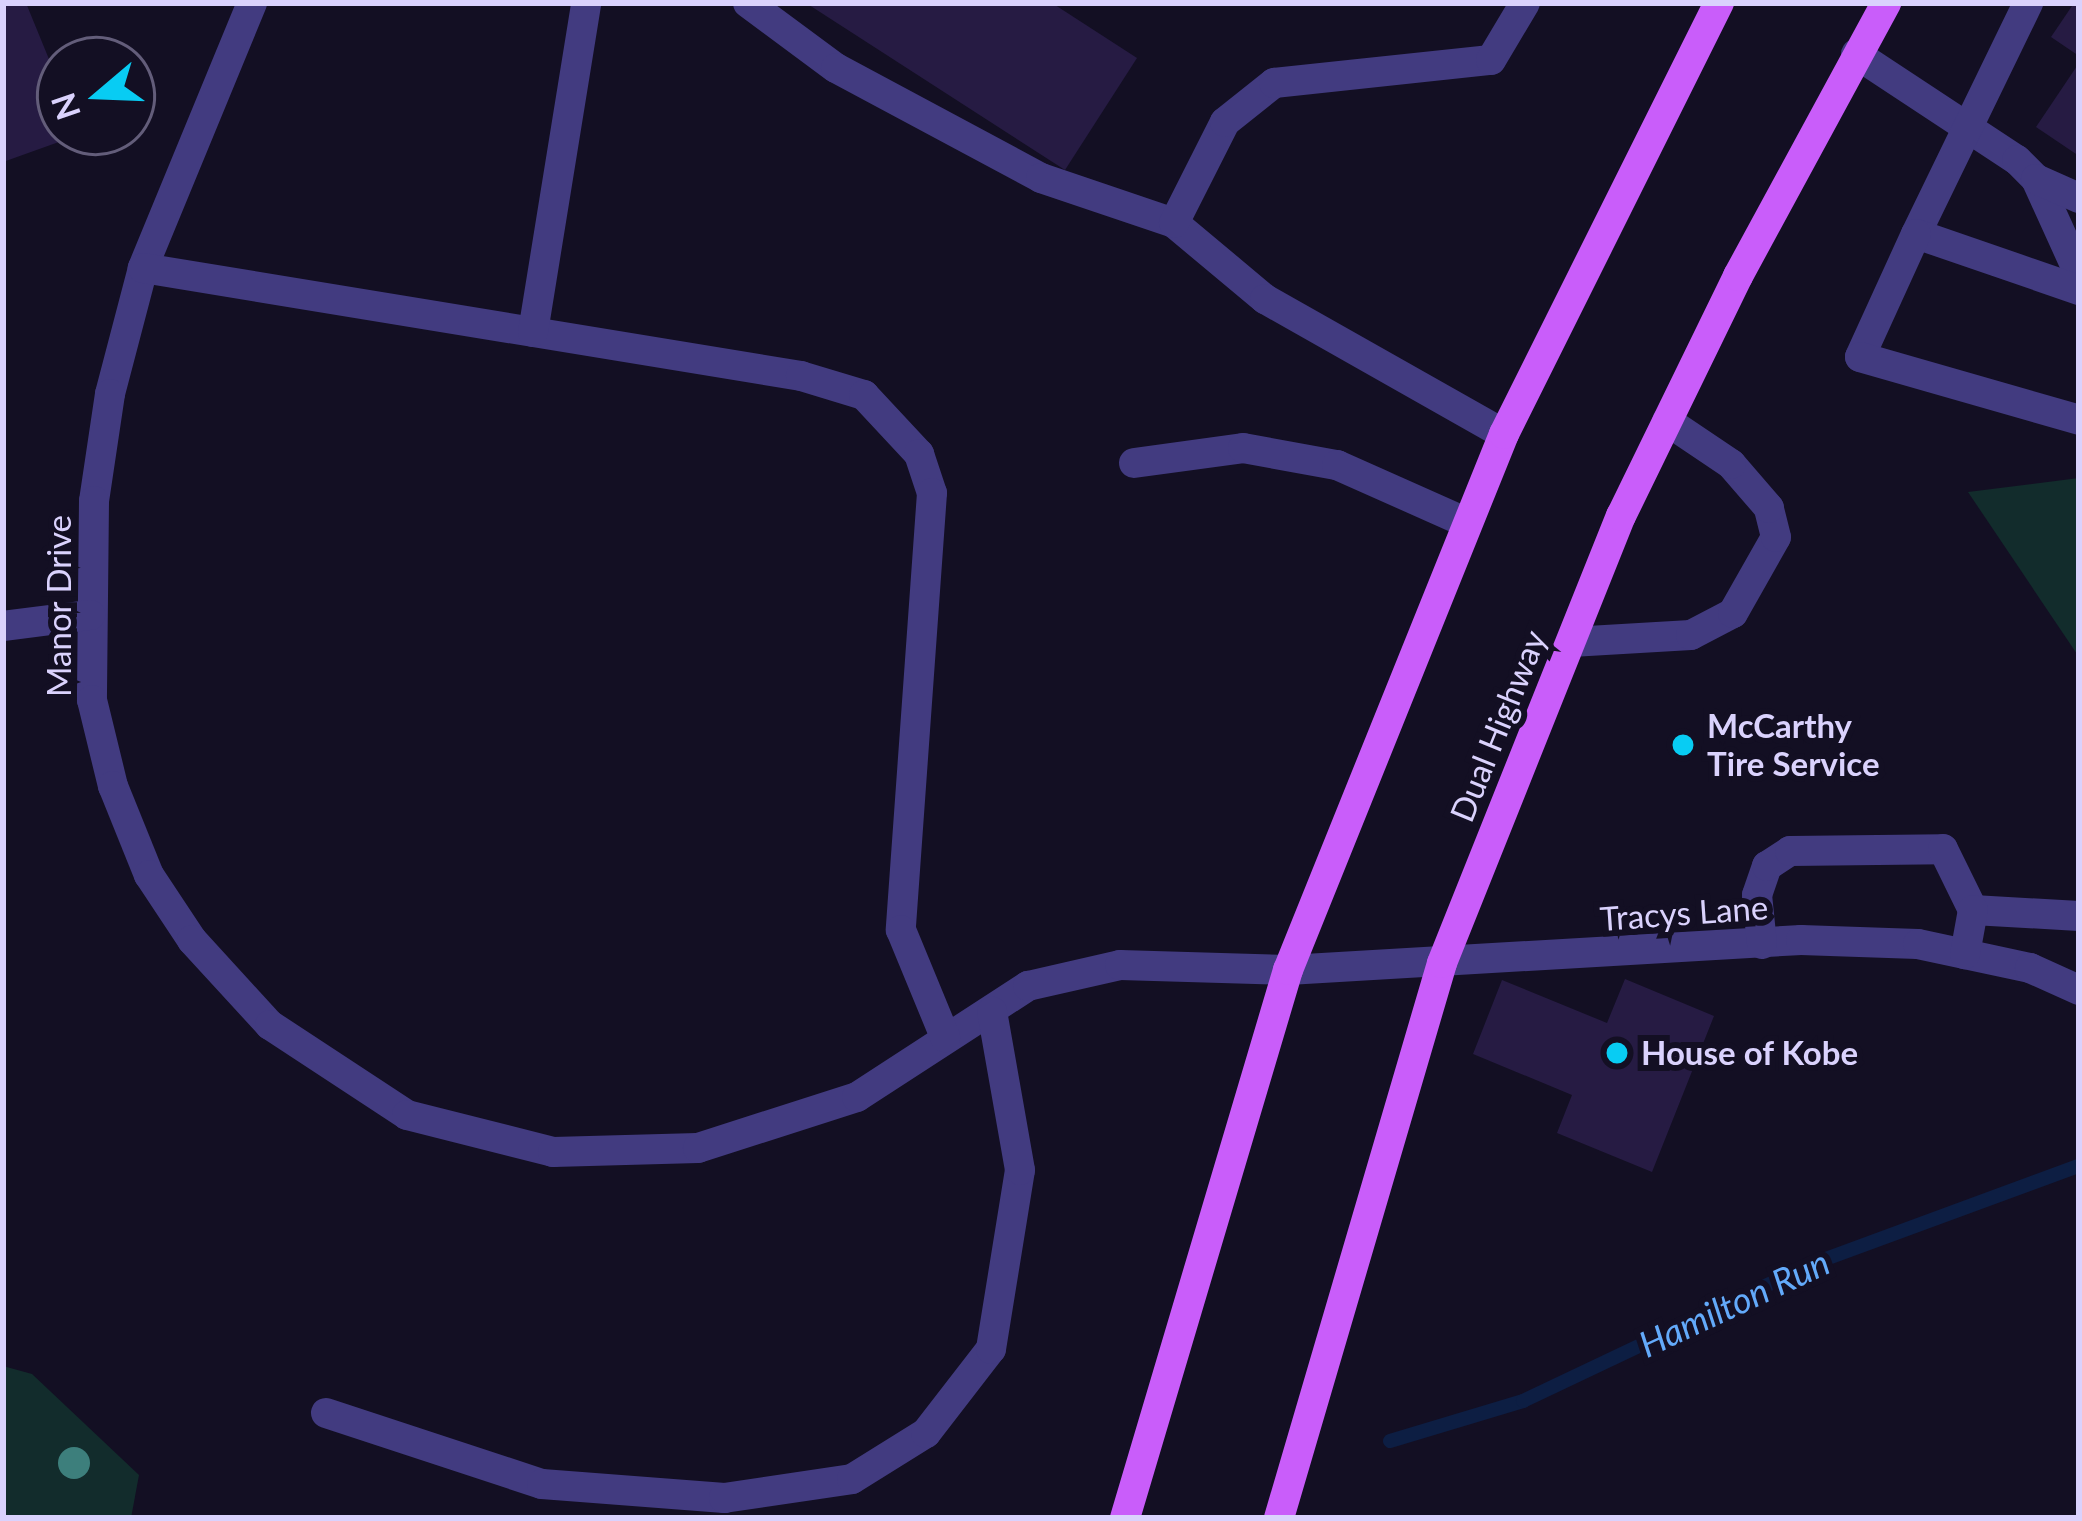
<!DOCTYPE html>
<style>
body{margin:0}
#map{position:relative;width:2082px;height:1521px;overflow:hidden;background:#130f23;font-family:Lato,sans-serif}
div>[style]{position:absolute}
.green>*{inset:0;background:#122c2c}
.stream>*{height:14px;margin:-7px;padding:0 7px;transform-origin:7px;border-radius:7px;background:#0d1e43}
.building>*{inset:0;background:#261b43}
.minor>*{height:30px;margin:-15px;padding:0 15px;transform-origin:15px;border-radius:15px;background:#423b80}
.major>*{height:30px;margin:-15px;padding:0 15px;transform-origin:15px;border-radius:15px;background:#c95dfa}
.trees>*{width:32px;height:32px;margin:-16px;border-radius:50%;background:#3d7f7c}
.dots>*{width:33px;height:33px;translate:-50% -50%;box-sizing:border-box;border:6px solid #130f23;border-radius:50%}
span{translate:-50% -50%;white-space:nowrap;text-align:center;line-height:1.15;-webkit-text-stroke:12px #130f23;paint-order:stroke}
.street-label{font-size:33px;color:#dad2fd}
.poi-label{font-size:33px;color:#dad2fd;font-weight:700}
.left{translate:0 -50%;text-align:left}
.water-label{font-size:36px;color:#63aafa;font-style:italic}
.frame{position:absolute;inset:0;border:6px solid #dad2fd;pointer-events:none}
.north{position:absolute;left:36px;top:36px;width:120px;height:120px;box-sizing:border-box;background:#130f23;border:3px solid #635d7a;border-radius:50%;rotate:251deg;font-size:33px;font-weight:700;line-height:48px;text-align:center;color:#dad2fd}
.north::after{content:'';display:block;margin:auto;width:42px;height:54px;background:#08ccf3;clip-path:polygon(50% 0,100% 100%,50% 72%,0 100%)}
</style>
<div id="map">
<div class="green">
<i style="clip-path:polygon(2079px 478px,2079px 657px,1968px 492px)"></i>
<i style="clip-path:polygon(3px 1366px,32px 1374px,139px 1475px,131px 1518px,3px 1518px)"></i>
</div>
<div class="stream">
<i style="left:1390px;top:1441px;width:139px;rotate:-16.7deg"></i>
<i style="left:1523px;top:1401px;width:320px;rotate:-25.4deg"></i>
<i style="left:1812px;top:1264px;width:284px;rotate:-20.2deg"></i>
</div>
<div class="building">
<i style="clip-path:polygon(3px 3px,26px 3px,60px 86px,60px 132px,84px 133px,3px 162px)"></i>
<i style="clip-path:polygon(806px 3px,1052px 3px,1137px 58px,1065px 170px)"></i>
<i style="clip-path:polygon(2074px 3px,2079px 3px,2079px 56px,2051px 37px)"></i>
<i style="clip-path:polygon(2079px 63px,2079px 156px,2036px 127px)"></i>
<i style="clip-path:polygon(1625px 979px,1714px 1016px,1652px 1172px,1557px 1133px,1572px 1095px,1473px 1054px,1502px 980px,1607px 1023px)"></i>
</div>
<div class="minor">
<i style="left:252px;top:3px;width:287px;rotate:112.4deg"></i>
<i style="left:143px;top:268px;width:130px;rotate:104.7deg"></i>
<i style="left:110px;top:394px;width:108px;rotate:98.5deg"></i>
<i style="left:94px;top:501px;width:199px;rotate:90.6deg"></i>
<i style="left:92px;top:700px;width:89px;rotate:76.3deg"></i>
<i style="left:113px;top:786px;width:96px;rotate:68deg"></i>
<i style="left:149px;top:875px;width:78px;rotate:56.5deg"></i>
<i style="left:192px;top:940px;width:115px;rotate:47.5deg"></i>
<i style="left:270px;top:1025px;width:164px;rotate:33.3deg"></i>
<i style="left:407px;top:1115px;width:151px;rotate:14.2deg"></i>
<i style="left:553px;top:1152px;width:145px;rotate:-1.6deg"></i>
<i style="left:698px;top:1148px;width:167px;rotate:-17.8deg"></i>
<i style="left:857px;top:1097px;width:204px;rotate:-33deg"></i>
<i style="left:1028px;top:986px;width:94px;rotate:-12.9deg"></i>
<i style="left:1120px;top:965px;width:168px;rotate:1.7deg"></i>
<i style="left:1288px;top:970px;width:514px;rotate:-3.35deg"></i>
<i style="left:1801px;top:940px;width:117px;rotate:2deg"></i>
<i style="left:1918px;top:944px;width:115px;rotate:12.1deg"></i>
<i style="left:2030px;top:968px;width:54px;rotate:24.2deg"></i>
<i style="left:748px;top:3px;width:109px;rotate:36.5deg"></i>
<i style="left:836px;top:68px;width:233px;rotate:28.2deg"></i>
<i style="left:1041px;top:178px;width:140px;rotate:18.7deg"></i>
<i style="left:1174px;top:223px;width:119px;rotate:39.9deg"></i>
<i style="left:1265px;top:299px;width:274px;rotate:29.5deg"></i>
<i style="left:1856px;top:54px;width:193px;rotate:33.4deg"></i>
<i style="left:2017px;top:160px;width:27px;rotate:45deg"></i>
<i style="left:2036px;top:179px;width:104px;rotate:65.6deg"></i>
<i style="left:2036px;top:179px;width:47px;rotate:23.8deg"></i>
<i style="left:1174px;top:223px;width:113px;rotate:-63.2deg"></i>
<i style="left:1225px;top:122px;width:63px;rotate:-38.5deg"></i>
<i style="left:1274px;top:83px;width:218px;rotate:-6.1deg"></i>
<i style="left:1491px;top:60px;width:66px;rotate:-59.2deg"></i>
<i style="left:1916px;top:234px;width:257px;rotate:-64.1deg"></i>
<i style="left:143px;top:268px;width:667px;rotate:9.32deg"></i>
<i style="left:801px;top:376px;width:66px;rotate:16.8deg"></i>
<i style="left:864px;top:395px;width:81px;rotate:47deg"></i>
<i style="left:919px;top:454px;width:41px;rotate:71.6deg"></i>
<i style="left:932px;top:493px;width:438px;rotate:94.1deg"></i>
<i style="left:901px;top:930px;width:116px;rotate:67.6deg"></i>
<i style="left:2079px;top:290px;width:172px;rotate:-161deg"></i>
<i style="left:1916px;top:234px;width:135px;rotate:114.5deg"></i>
<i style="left:1860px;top:357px;width:228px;rotate:16deg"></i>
<i style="left:533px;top:332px;width:333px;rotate:-80.8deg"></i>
<i style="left:1134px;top:463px;width:110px;rotate:-7.8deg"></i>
<i style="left:1243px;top:448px;width:96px;rotate:10.3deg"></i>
<i style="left:1337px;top:465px;width:142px;rotate:24deg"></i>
<i style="left:3px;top:626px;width:88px;rotate:-7.2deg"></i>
<i style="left:1571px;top:642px;width:120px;rotate:-3.3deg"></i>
<i style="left:1691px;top:635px;width:47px;rotate:-27.6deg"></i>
<i style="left:1733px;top:613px;width:87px;rotate:-60.5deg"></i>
<i style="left:1776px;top:537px;width:30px;rotate:-104deg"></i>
<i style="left:1769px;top:508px;width:58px;rotate:-130.8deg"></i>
<i style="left:1731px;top:464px;width:77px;rotate:-146.1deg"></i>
<i style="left:1973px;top:910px;width:106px;rotate:3.2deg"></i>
<i style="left:1762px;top:944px;width:49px;rotate:-95.8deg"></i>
<i style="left:1757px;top:895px;width:31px;rotate:-71deg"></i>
<i style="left:1767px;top:866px;width:27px;rotate:-33deg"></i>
<i style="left:1790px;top:851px;width:153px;rotate:-0.7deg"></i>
<i style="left:1943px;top:849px;width:68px;rotate:63.8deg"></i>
<i style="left:1973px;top:910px;width:45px;rotate:100.3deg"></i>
<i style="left:326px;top:1413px;width:227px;rotate:18.2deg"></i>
<i style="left:542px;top:1484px;width:183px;rotate:4.4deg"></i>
<i style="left:724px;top:1498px;width:129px;rotate:-8.4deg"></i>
<i style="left:852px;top:1479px;width:87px;rotate:-31.9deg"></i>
<i style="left:926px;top:1433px;width:106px;rotate:-52.3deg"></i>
<i style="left:991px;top:1349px;width:181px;rotate:-80.8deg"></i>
<i style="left:1020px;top:1170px;width:161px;rotate:-100deg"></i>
</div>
<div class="major">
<i style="left:1125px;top:1518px;width:572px;rotate:-73.44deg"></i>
<i style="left:1288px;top:970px;width:578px;rotate:-68.05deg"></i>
<i style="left:1504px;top:434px;width:482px;rotate:-63.5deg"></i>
<i style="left:1279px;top:1518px;width:578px;rotate:-73.63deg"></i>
<i style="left:1442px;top:963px;width:482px;rotate:-68.2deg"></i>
<i style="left:1621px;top:516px;width:267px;rotate:-64deg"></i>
<i style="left:1738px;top:276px;width:311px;rotate:-61.5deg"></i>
</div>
<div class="trees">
<i style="left:74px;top:1463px"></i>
</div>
<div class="dots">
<i style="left:1683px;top:745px;background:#08ccf3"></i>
<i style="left:1617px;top:1053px;background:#08ccf3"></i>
</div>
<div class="street-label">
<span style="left:59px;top:606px;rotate:-90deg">Manor Drive</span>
<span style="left:1498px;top:726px;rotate:-68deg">Dual Highway</span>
<span style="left:1684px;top:913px;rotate:-4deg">Tracys Lane</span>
</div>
<div class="poi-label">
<span class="left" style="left:1707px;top:745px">McCarthy<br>Tire Service</span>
<span class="left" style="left:1641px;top:1053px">House of Kobe</span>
</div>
<div class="water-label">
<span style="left:1734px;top:1303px;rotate:-25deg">Hamilton Run</span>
</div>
<div class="frame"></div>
<div class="north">N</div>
</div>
